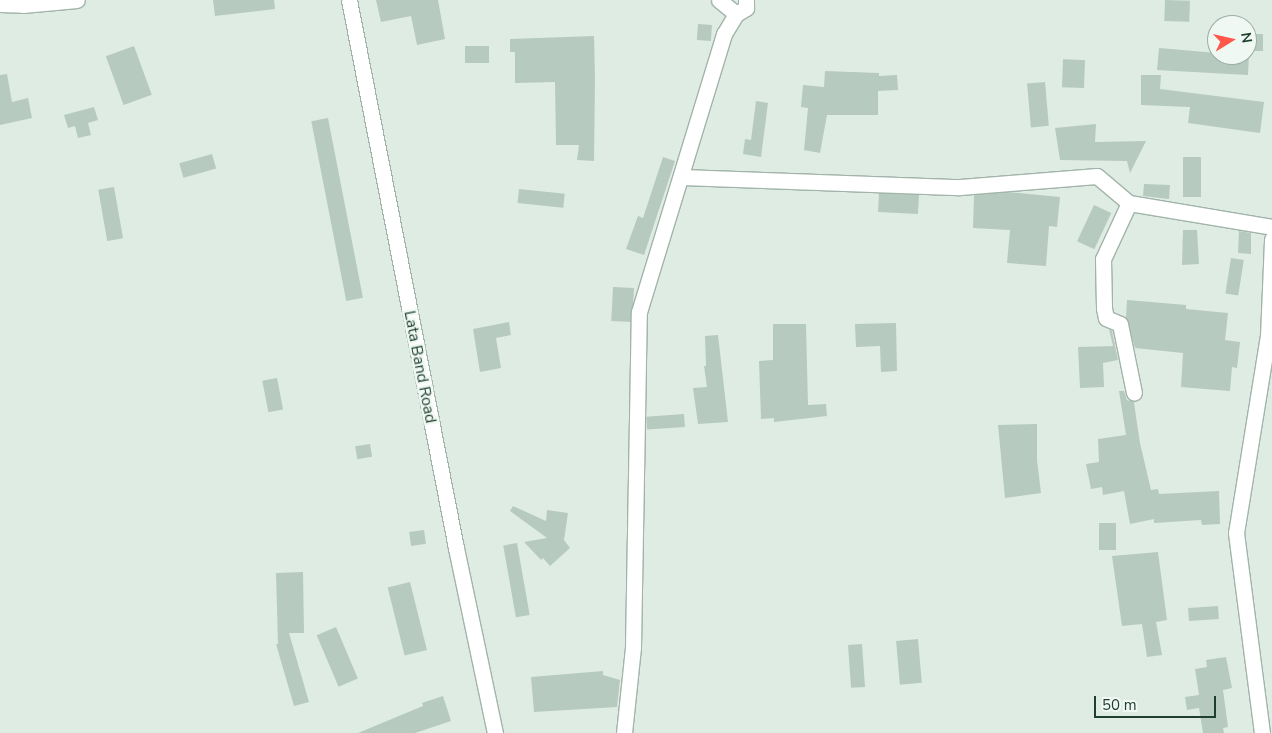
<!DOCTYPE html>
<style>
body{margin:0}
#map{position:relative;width:1272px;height:733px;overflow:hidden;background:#dfece4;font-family:"Nunito Sans",sans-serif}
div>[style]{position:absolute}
.building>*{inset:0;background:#b7cabf;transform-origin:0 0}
.roads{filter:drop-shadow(1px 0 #a1b4aa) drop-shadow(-1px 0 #a1b4aa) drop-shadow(0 1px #a1b4aa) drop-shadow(0 -1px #a1b4aa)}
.minor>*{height:15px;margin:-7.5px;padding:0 7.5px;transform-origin:7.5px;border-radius:7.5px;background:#fff}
.tertiary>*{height:15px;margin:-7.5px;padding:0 7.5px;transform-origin:7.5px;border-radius:7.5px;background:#fff}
.secondary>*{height:15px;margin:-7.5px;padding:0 7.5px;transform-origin:7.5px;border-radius:7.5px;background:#fff}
span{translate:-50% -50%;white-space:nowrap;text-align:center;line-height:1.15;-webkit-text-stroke:5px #f0f8f3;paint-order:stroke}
.street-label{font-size:16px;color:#1e3e30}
.north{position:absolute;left:1207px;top:15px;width:50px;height:50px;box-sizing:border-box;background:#f0f8f3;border:1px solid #9caea5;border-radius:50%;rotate:81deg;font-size:14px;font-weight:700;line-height:20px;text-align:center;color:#1e3e30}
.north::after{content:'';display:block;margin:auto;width:18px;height:22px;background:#ff574a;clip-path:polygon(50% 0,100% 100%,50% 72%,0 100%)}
.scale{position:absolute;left:1094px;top:696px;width:122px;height:22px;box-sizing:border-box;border:2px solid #1e3e30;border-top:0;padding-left:6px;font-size:15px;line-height:18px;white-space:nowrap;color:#1e3e30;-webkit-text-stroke:4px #f0f8f3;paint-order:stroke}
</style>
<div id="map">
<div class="building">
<i style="clip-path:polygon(213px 0,274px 0,275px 9px,215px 16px)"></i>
<i style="clip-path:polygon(376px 0,438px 0,445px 39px,417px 45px,411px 16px,381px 22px)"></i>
<i style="left:1165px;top:0;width:25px;height:21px;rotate:2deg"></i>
<i style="left:698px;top:24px;width:14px;height:16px;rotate:4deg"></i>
<i style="left:1263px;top:34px;width:17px;height:16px;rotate:90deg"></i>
<i style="clip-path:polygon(594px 36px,595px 79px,594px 161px,577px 160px,579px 145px,556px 145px,555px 82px,515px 83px,515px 52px,510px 52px,510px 39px)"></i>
<i style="left:134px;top:46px;width:52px;height:30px;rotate:70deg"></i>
<i style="left:465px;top:46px;width:24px;height:17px"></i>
<i style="clip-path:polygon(1159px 48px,1217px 53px,1217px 55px,1249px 55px,1248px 75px,1157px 70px)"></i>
<i style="left:1085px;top:60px;width:28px;height:22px;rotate:92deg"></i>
<i style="clip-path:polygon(825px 71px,879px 73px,879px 76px,897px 75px,898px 90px,878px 91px,878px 115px,827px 115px,820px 153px,804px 150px,808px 108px,801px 107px,803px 85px,824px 87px)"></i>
<i style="clip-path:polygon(7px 74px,12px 102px,28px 98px,32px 118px,0 125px,0 75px)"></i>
<i style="clip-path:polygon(1141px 75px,1161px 75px,1160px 89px,1264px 102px,1260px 133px,1188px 123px,1190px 107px,1141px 105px)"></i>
<i style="left:1045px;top:82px;width:44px;height:18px;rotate:85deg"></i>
<i style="clip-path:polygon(756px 101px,768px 103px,761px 157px,743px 154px,745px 139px,751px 140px)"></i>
<i style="clip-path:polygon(94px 107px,98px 120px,88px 123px,91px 135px,78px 138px,75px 126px,68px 128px,64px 115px)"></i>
<i style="left:328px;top:118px;width:183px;height:17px;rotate:79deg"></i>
<i style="clip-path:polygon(1096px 124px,1095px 142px,1146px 141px,1130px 173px,1127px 161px,1060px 160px,1055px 128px)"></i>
<i style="left:212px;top:154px;width:15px;height:34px;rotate:74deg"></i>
<i style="clip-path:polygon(663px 157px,675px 161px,644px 255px,626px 249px,638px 216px,643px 218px)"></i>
<i style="left:1183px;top:157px;width:18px;height:40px"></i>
<i style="clip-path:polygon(1144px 184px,1170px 185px,1169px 199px,1143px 196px)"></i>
<i style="left:114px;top:187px;width:52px;height:16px;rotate:80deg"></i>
<i style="left:519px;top:189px;width:46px;height:14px;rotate:6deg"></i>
<i style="clip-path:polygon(1009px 192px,1060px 197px,1057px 227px,1049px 226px,1046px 266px,1007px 263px,1010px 230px,973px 228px,974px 195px)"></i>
<i style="left:879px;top:193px;width:40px;height:19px;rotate:3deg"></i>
<i style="left:1094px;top:205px;width:19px;height:40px;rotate:25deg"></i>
<i style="clip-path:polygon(1183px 230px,1197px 230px,1199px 264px,1182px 265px)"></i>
<i style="clip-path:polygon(1239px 231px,1251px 233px,1251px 254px,1238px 253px)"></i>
<i style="left:1231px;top:258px;width:13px;height:36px;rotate:9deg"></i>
<i style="left:613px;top:287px;width:21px;height:34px;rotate:3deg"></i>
<i style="clip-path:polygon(1127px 300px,1186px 305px,1186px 309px,1228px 313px,1225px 340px,1240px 342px,1237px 368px,1232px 367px,1230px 391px,1181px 387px,1183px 353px,1135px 348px,1126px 317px)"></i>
<i style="clip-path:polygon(509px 322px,511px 335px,496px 338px,501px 368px,480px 372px,473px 329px)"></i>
<i style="clip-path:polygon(896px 323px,897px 371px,881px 372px,880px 346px,856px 347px,855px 324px)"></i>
<i style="clip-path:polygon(773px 324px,806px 324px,808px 405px,826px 404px,827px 416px,774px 422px,774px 418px,761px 419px,759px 361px,773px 360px)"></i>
<i style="clip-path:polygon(1109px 329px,1112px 331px,1118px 360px,1103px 363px,1104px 387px,1080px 388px,1078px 347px,1113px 346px)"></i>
<i style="clip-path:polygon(718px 335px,728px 422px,698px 424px,693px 388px,707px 387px,704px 366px,706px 366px,705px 336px)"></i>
<i style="left:277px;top:378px;width:32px;height:15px;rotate:79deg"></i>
<i style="clip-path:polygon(1119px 391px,1124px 391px,1127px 400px,1135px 402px,1134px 403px,1140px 443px,1151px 490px,1158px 489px,1159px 494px,1219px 491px,1220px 524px,1202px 525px,1201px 520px,1154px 523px,1154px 519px,1130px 524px,1124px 491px,1103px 495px,1102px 487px,1091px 489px,1086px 464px,1099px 462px,1098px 439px,1126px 435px)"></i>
<i style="left:684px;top:414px;width:13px;height:38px;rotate:86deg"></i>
<i style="clip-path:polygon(1037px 424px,1037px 460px,1041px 493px,1005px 498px,998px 425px)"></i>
<i style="left:370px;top:444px;width:13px;height:15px;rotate:81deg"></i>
<i style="clip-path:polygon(513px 506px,546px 521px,547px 510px,568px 513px,564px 540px,570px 548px,550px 566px,543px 558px,541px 560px,524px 542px,547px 538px,510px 511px)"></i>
<i style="left:1099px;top:523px;width:17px;height:27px"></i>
<i style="left:424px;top:530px;width:14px;height:15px;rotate:82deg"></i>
<i style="left:517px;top:543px;width:73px;height:14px;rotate:80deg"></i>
<i style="clip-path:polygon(1158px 552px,1167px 620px,1156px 622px,1162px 655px,1147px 657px,1142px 624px,1122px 626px,1112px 556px)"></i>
<i style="clip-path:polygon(303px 572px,304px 633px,289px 633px,309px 702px,294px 706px,276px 644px,278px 644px,276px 573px)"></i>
<i style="left:410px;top:582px;width:70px;height:23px;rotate:76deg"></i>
<i style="left:1218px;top:606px;width:13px;height:30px;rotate:86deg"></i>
<i style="left:336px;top:627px;width:56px;height:21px;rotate:67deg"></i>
<i style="left:918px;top:639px;width:44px;height:22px;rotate:85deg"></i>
<i style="left:862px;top:644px;width:43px;height:14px;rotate:86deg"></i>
<i style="clip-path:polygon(1226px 657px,1232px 688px,1223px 690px,1228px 727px,1223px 728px,1224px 733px,1203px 733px,1199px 708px,1187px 710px,1185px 697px,1199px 695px,1195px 669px,1207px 667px,1206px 660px)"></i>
<i style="clip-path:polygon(603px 671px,603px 675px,620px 680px,617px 707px,534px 712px,531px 677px)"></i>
<i style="clip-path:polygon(443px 696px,451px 721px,415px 733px,358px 733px,423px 706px,422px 703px)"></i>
</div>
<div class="roads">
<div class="minor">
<i style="left:719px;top:0;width:22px;rotate:39deg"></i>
<i style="left:682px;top:177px;width:278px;rotate:2.1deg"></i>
<i style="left:960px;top:187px;width:137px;rotate:-4.6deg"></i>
<i style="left:1097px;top:176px;width:42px;rotate:40.2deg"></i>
<i style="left:1129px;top:203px;width:145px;rotate:9.5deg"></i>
<i style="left:1129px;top:203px;width:62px;rotate:114.9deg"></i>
<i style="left:1103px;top:259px;width:49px;rotate:88.8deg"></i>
<i style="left:1104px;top:308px;width:10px;rotate:79deg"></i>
<i style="left:1106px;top:318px;width:15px;rotate:23deg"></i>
<i style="left:1120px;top:324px;width:70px;rotate:78.5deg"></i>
<i style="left:624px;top:733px;width:86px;rotate:-84deg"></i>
<i style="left:633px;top:647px;width:335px;rotate:-89deg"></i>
<i style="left:639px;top:312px;width:291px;rotate:-73deg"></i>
<i style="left:724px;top:34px;width:23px;rotate:-59deg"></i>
<i style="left:736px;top:14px;width:12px;rotate:-31deg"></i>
<i style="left:746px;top:8px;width:8px;rotate:-90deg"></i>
<i style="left:1262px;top:733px;width:202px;rotate:-97.4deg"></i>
<i style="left:1236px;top:533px;width:200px;rotate:-80.8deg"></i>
<i style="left:1268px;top:336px;width:97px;rotate:-87.6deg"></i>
</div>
<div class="tertiary">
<i style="left:0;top:4px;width:23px;rotate:2deg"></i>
<i style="left:23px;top:5px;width:54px;rotate:-5.3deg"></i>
</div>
<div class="secondary">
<i style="left:349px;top:0;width:558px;rotate:78.95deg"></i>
<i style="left:456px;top:548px;width:189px;rotate:78.1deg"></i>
</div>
</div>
<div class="street-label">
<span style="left:420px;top:367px;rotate:79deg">Lata Band Road</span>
</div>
<div class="north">N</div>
<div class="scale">50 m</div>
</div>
